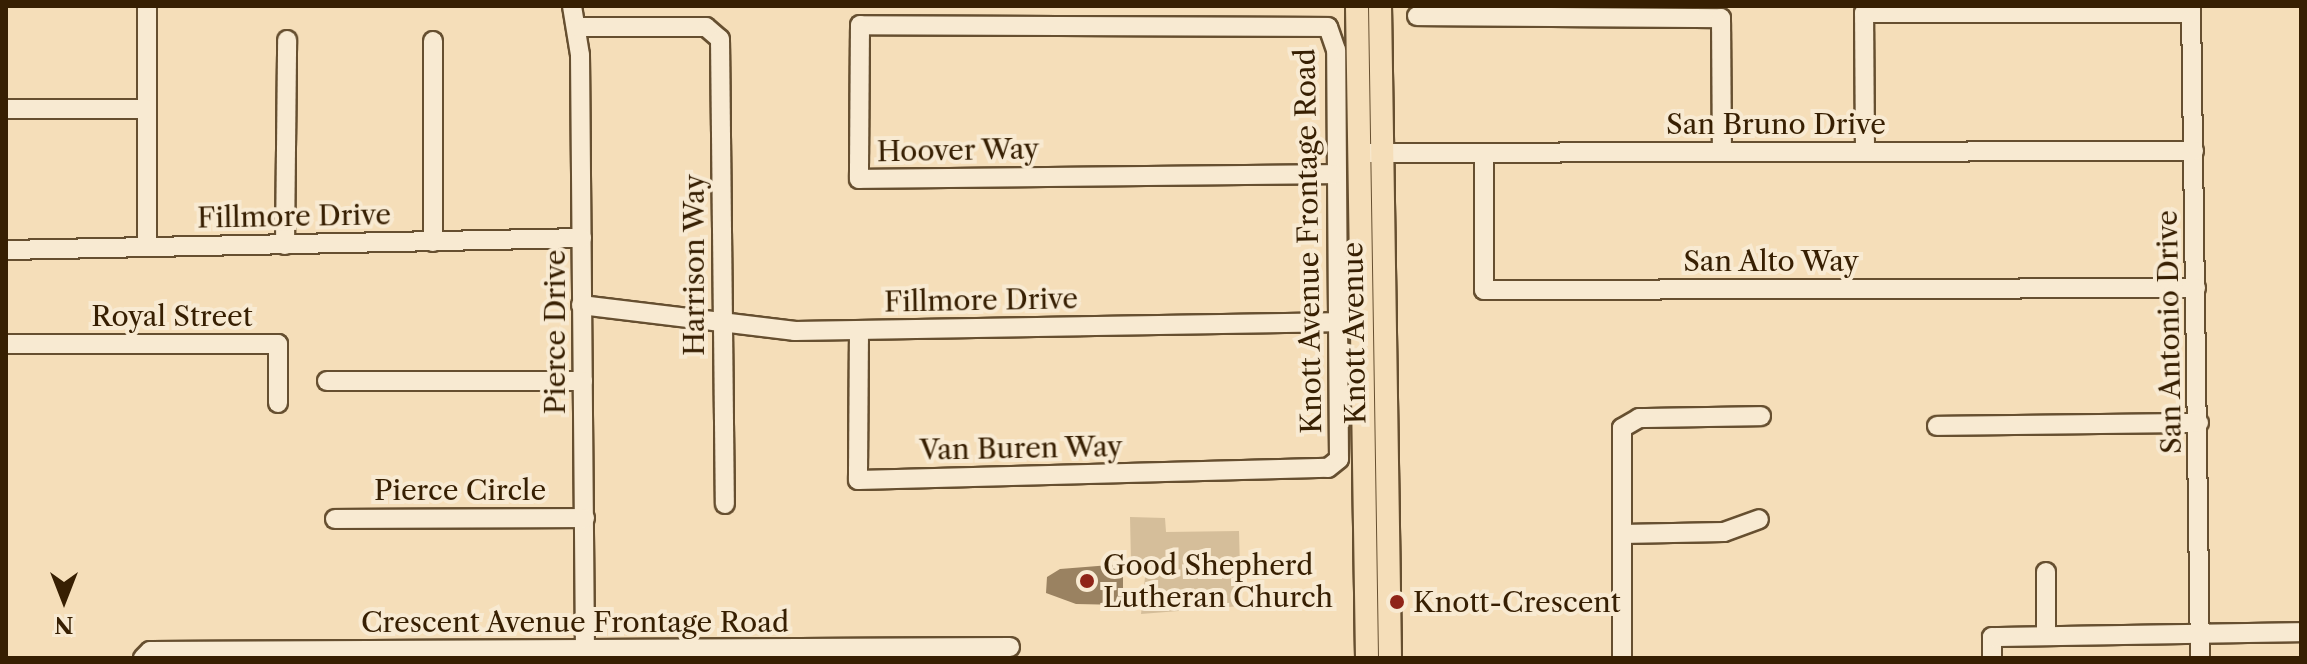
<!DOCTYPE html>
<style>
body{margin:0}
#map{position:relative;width:2307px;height:664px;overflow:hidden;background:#f5deb9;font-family:"Libre Caslon Text",serif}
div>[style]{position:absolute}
.green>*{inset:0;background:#d5be9a}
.building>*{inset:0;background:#9a8261}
.roads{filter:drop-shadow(2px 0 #664f30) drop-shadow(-2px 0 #664f30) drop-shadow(0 2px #664f30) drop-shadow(0 -2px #664f30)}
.minor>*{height:18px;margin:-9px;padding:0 9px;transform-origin:9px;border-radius:9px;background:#f8ead2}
.major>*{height:22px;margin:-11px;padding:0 11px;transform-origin:11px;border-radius:11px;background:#f5deb9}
.dots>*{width:22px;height:22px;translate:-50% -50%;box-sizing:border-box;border:4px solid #f8ead2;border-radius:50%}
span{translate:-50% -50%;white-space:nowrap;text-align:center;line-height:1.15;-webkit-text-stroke:8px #f8ead2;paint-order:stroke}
.street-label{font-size:28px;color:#371f02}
.poi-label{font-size:28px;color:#371f02}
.left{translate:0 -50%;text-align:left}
.frame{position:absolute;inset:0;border:8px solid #371f02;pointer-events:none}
.north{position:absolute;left:24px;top:560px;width:80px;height:80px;-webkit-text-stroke:6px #f8ead2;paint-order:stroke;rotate:180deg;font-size:22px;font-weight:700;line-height:32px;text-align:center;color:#371f02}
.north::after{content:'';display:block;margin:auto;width:28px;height:36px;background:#371f02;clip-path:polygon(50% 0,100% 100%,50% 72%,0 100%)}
</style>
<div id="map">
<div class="green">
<i style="clip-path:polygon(1130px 517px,1165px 518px,1166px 532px,1239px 531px,1241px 606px,1141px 614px,1146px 568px,1131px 562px)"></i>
</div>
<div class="building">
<i style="clip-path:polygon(1123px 564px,1123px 605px,1076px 604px,1046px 593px,1047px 577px,1060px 569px)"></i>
</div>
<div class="roads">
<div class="minor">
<i style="left:147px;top:6px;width:241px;rotate:90deg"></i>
<i style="left:572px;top:6px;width:50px;rotate:80.7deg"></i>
<i style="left:580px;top:55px;width:603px;rotate:89.52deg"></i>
<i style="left:2191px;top:6px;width:652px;rotate:89.21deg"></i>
<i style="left:1417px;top:16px;width:304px;rotate:0.4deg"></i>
<i style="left:1721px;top:18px;width:134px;rotate:89.6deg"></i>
<i style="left:577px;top:27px;width:129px"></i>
<i style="left:706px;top:27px;width:18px;rotate:41deg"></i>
<i style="left:720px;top:39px;width:465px;rotate:89.4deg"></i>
<i style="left:6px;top:109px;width:141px"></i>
<i style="left:1865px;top:152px;width:139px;rotate:-90.4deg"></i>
<i style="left:1864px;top:13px;width:327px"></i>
<i style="left:1358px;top:153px;width:836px;rotate:-0.14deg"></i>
<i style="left:1484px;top:153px;width:137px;rotate:90deg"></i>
<i style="left:1484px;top:290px;width:712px;rotate:-0.16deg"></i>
<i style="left:433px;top:242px;width:201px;rotate:-90deg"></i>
<i style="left:285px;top:245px;width:205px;rotate:-89.4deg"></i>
<i style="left:6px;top:250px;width:576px;rotate:-1.19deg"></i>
<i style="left:581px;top:305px;width:216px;rotate:6.9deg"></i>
<i style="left:795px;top:331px;width:553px;rotate:-0.93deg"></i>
<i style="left:859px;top:330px;width:150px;rotate:90.4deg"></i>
<i style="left:858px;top:480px;width:470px;rotate:-1.5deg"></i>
<i style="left:1328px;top:468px;width:14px;rotate:-39deg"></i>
<i style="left:1339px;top:459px;width:409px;rotate:-90.4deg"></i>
<i style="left:1336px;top:50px;width:24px;rotate:-109deg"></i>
<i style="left:1328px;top:27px;width:468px;rotate:-179.8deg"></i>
<i style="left:860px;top:25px;width:154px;rotate:90.4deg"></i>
<i style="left:859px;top:179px;width:476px;rotate:-0.6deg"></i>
<i style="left:6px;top:344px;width:272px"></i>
<i style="left:278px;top:344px;width:59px;rotate:90deg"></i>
<i style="left:327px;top:381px;width:256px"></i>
<i style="left:1937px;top:426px;width:262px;rotate:-0.7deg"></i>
<i style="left:335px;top:519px;width:250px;rotate:-0.2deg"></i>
<i style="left:1622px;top:534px;width:102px;rotate:-1.1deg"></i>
<i style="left:1724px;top:532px;width:37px;rotate:-20deg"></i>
<i style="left:2046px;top:572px;width:63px;rotate:90deg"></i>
<i style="left:143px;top:658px;width:10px;rotate:-45deg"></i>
<i style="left:150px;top:651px;width:860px;rotate:-0.27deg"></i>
<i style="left:1622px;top:658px;width:230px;rotate:-90deg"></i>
<i style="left:1622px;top:428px;width:20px;rotate:-30deg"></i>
<i style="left:1639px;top:418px;width:122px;rotate:-0.9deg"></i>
<i style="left:1992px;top:658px;width:21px;rotate:-90deg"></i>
<i style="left:1992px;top:637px;width:309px;rotate:-0.9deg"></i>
</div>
<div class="major">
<i style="left:1357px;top:6px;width:652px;rotate:89.12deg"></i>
<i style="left:1380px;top:6px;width:652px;rotate:89.12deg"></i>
</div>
</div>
<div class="dots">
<i style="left:1087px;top:581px;background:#8f2418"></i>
<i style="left:1397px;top:602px;background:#8f2418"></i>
</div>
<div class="street-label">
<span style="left:1776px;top:124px">San Bruno Drive</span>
<span style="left:958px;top:150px;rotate:-1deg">Hoover Way</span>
<span style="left:294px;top:216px;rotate:-1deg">Fillmore Drive</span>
<span style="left:1308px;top:241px;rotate:-91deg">Knott Avenue Frontage Road</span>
<span style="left:1771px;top:261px">San Alto Way</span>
<span style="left:694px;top:265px;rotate:-90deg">Harrison Way</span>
<span style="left:981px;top:300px;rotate:-1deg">Fillmore Drive</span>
<span style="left:172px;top:316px">Royal Street</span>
<span style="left:555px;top:332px;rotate:-90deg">Pierce Drive</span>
<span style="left:2169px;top:332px;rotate:-91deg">San Antonio Drive</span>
<span style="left:1354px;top:333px;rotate:-91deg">Knott Avenue</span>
<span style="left:1021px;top:448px;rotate:-1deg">Van Buren Way</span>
<span style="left:460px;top:490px">Pierce Circle</span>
<span style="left:575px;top:622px">Crescent Avenue Frontage Road</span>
</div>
<div class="poi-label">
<span class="left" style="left:1103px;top:581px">Good Shepherd<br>Lutheran Church</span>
<span class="left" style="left:1413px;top:602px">Knott-Crescent</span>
</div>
<div class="frame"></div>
<div class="north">N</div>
</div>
